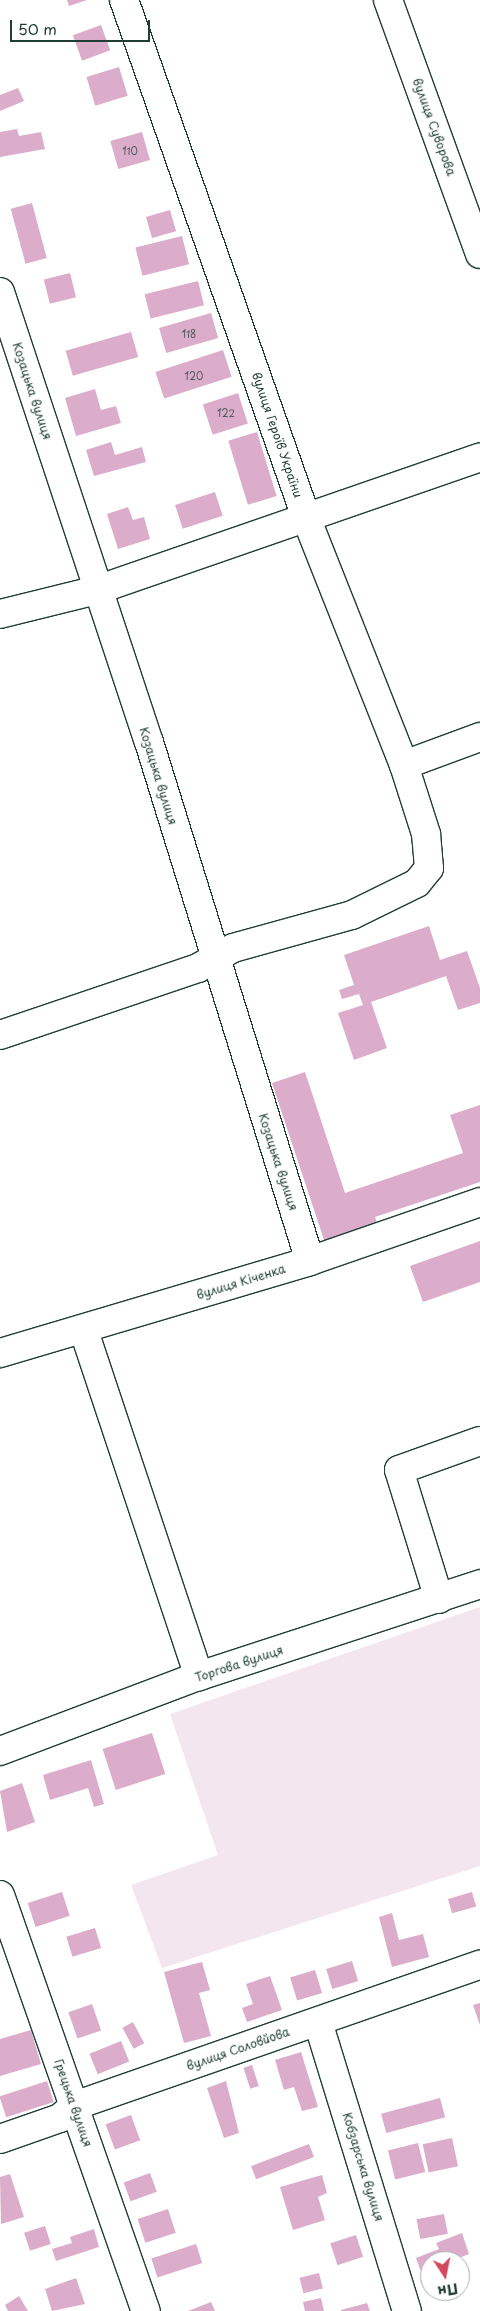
<!DOCTYPE html>
<meta charset="utf-8">
<style>
body{margin:0}
#map{position:relative;width:480px;height:2311px;overflow:hidden;background:#fff;font-family:"Playpen Sans",sans-serif}
div>[style]{position:absolute}
.built>*{inset:0;background:#f4e6ef}
.building>*{inset:0;background:#dcaccb;transform-origin:0 0}
.roads{filter:drop-shadow(1px 0 #1f3d34) drop-shadow(-1px 0 #1f3d34) drop-shadow(0 1px #1f3d34) drop-shadow(0 -1px #1f3d34)}
.minor>*{height:28px;margin:-14px;padding:0 14px;transform-origin:14px;border-radius:14px;background:#fff}
.major>*{height:28px;margin:-14px;padding:0 14px;transform-origin:14px;border-radius:14px;background:#fff}
span{translate:-50% -50%;white-space:nowrap;text-align:center;line-height:1.15;-webkit-text-stroke:4.5px #fff;paint-order:stroke}
.number-label{font-size:10px;color:#4e595a}
.number-label span{-webkit-text-stroke-width:0}
.street-label{font-size:12px;color:#1f3d34}
.north{position:absolute;left:420px;top:2251px;width:50px;height:50px;box-sizing:border-box;background:#fff;border:1px solid #a5b1ae;border-radius:50%;rotate:169deg;font-size:14px;font-weight:700;line-height:20px;text-align:center;color:#1f3d34}
.north::after{content:'';display:block;margin:auto;width:18px;height:22px;background:#d1495b;clip-path:polygon(50% 0,100% 100%,50% 72%,0 100%)}
.scale{position:absolute;left:10px;top:20px;width:140px;height:22px;box-sizing:border-box;border:2px solid #1f3d34;border-top:0;padding-left:6px;font-size:15px;line-height:18px;white-space:nowrap;color:#1f3d34;-webkit-text-stroke:4px #fff;paint-order:stroke}
</style>
<div id="map">
<div class="built">
<i style="clip-path:polygon(480px 1607px,480px 1866px,162px 1968px,131px 1885px,218px 1855px,170px 1714px)"></i>
</div>
<div class="building">
<i style="clip-path:polygon(67px 0,87px 0,69px 6px)"></i>
<i style="left:101px;top:25px;width:27px;height:30px;rotate:70deg"></i>
<i style="left:119px;top:67px;width:30px;height:34px;rotate:73deg"></i>
<i style="clip-path:polygon(18px 88px,24px 101px,0 111px,0 95px)"></i>
<i style="clip-path:polygon(17px 129px,19px 136px,41px 132px,45px 149px,0 157px,0 132px)"></i>
<i style="left:142px;top:132px;width:29px;height:33px;rotate:74deg"></i>
<i style="left:32px;top:203px;width:57px;height:22px;rotate:75deg"></i>
<i style="left:170px;top:210px;width:22px;height:25px;rotate:74deg"></i>
<i style="left:182px;top:236px;width:29px;height:48px;rotate:76deg"></i>
<i style="left:70px;top:273px;width:25px;height:27px;rotate:76deg"></i>
<i style="left:198px;top:281px;width:25px;height:55px;rotate:76deg"></i>
<i style="left:211px;top:313px;width:26px;height:54px;rotate:74deg"></i>
<i style="left:131px;top:332px;width:26px;height:68px;rotate:74deg"></i>
<i style="left:223px;top:350px;width:28px;height:71px;rotate:72deg"></i>
<i style="clip-path:polygon(95px 389px,101px 410px,116px 406px,121px 423px,76px 436px,65px 398px)"></i>
<i style="left:238px;top:393px;width:32px;height:37px;rotate:72deg"></i>
<i style="left:257px;top:432px;width:67px;height:30px;rotate:73deg"></i>
<i style="clip-path:polygon(111px 442px,115px 455px,142px 447px,146px 462px,94px 476px,86px 450px)"></i>
<i style="left:215px;top:492px;width:25px;height:42px;rotate:72deg"></i>
<i style="clip-path:polygon(128px 507px,133px 520px,144px 517px,150px 539px,118px 549px,107px 514px)"></i>
<i style="clip-path:polygon(429px 926px,440px 960px,467px 951px,480px 988px,480px 1003px,458px 1010px,446px 976px,371px 1002px,387px 1048px,354px 1060px,338px 1013px,363px 1005px,359px 994px,342px 999px,339px 990px,354px 985px,344px 955px)"></i>
<i style="clip-path:polygon(305px 1072px,345px 1193px,463px 1153px,450px 1115px,480px 1105px,480px 1182px,375px 1217px,378px 1226px,325px 1243px,272px 1083px)"></i>
<i style="clip-path:polygon(480px 1241px,480px 1282px,423px 1302px,410px 1266px)"></i>
<i style="left:152px;top:1733px;width:43px;height:52px;rotate:72deg"></i>
<i style="clip-path:polygon(91px 1760px,104px 1804px,94px 1807px,88px 1788px,50px 1800px,43px 1775px)"></i>
<i style="clip-path:polygon(22px 1783px,35px 1822px,7px 1832px,0 1791px)"></i>
<i style="left:62px;top:1892px;width:25px;height:36px;rotate:72deg"></i>
<i style="left:472px;top:1892px;width:15px;height:25px;rotate:74deg"></i>
<i style="clip-path:polygon(392px 1913px,399px 1940px,423px 1934px,429px 1957px,392px 1967px,379px 1917px)"></i>
<i style="left:95px;top:1928px;width:21px;height:30px;rotate:73deg"></i>
<i style="left:352px;top:1961px;width:21px;height:27px;rotate:73deg"></i>
<i style="clip-path:polygon(202px 1962px,210px 1990px,199px 1993px,211px 2036px,184px 2043px,164px 1972px)"></i>
<i style="left:315px;top:1970px;width:24px;height:26px;rotate:73deg"></i>
<i style="clip-path:polygon(270px 1976px,282px 2010px,247px 2022px,242px 2008px,253px 2004px,246px 1984px)"></i>
<i style="clip-path:polygon(480px 2003px,480px 2025px,473px 2005px)"></i>
<i style="left:92px;top:2004px;width:28px;height:25px;rotate:71deg"></i>
<i style="left:133px;top:2022px;width:24px;height:12px;rotate:62deg"></i>
<i style="clip-path:polygon(31px 2030px,41px 2064px,0 2076px,0 2039px)"></i>
<i style="left:121px;top:2041px;width:22px;height:34px;rotate:68deg"></i>
<i style="clip-path:polygon(301px 2052px,318px 2107px,302px 2111px,294px 2087px,284px 2090px,275px 2060px)"></i>
<i style="left:252px;top:2065px;width:22px;height:9px;rotate:72deg"></i>
<i style="left:47px;top:2081px;width:22px;height:50px;rotate:72deg"></i>
<i style="clip-path:polygon(226px 2081px,239px 2133px,224px 2138px,207px 2088px)"></i>
<i style="left:440px;top:2098px;width:20px;height:61px;rotate:75deg"></i>
<i style="left:131px;top:2115px;width:27px;height:27px;rotate:70deg"></i>
<i style="left:452px;top:2138px;width:29px;height:30px;rotate:78deg"></i>
<i style="left:418px;top:2143px;width:30px;height:31px;rotate:76deg"></i>
<i style="left:309px;top:2144px;width:14px;height:62px;rotate:69deg"></i>
<i style="left:150px;top:2173px;width:20px;height:28px;rotate:70deg"></i>
<i style="clip-path:polygon(10px 2174px,24px 2217px,1px 2224px,0 2177px)"></i>
<i style="clip-path:polygon(322px 2175px,327px 2193px,318px 2197px,325px 2220px,293px 2230px,280px 2187px)"></i>
<i style="left:168px;top:2209px;width:25px;height:32px;rotate:72deg"></i>
<i style="left:444px;top:2214px;width:20px;height:28px;rotate:79deg"></i>
<i style="left:45px;top:2226px;width:19px;height:22px;rotate:72deg"></i>
<i style="clip-path:polygon(94px 2229px,99px 2247px,56px 2261px,52px 2249px,72px 2243px,70px 2237px)"></i>
<i style="clip-path:polygon(462px 2233px,469px 2254px,451px 2261px,430px 2261px,430px 2269px,421px 2272px,416px 2258px,439px 2249px,436px 2243px)"></i>
<i style="left:356px;top:2235px;width:23px;height:27px;rotate:72deg"></i>
<i style="left:196px;top:2244px;width:20px;height:47px;rotate:72deg"></i>
<i style="left:319px;top:2273px;width:16px;height:20px;rotate:76deg"></i>
<i style="clip-path:polygon(76px 2278px,85px 2304px,52px 2311px,45px 2289px)"></i>
<i style="clip-path:polygon(19px 2296px,28px 2311px,8px 2311px,5px 2305px)"></i>
<i style="clip-path:polygon(321px 2298px,324px 2311px,305px 2311px,303px 2302px)"></i>
<i style="clip-path:polygon(211px 2302px,215px 2311px,188px 2311px)"></i>
<i style="clip-path:polygon(367px 2303px,370px 2311px,341px 2311px,341px 2310px)"></i>
</div>
<div class="roads">
<div class="minor">
<i style="left:388px;top:0;width:270px;rotate:70.1deg"></i>
<i style="left:0;top:292px;width:474px;rotate:71.7deg"></i>
<i style="left:149px;top:742px;width:543px;rotate:72.77deg"></i>
<i style="left:0;top:614px;width:100px;rotate:-13.9deg"></i>
<i style="left:97px;top:590px;width:405px;rotate:-19.1deg"></i>
<i style="left:404px;top:765px;width:81px;rotate:-20.2deg"></i>
<i style="left:0;top:1035px;width:209px;rotate:-18.7deg"></i>
<i style="left:198px;top:968px;width:40px;rotate:-29.7deg"></i>
<i style="left:233px;top:948px;width:123px;rotate:-15.5deg"></i>
<i style="left:352px;top:915px;width:72px;rotate:-26.2deg"></i>
<i style="left:417px;top:883px;width:19px;rotate:-51deg"></i>
<i style="left:429px;top:868px;width:34px;rotate:-95deg"></i>
<i style="left:426px;top:834px;width:72px;rotate:-107.7deg"></i>
<i style="left:404px;top:765px;width:267px;rotate:-111.6deg"></i>
<i style="left:306px;top:517px;width:548px;rotate:-109.39deg"></i>
<i style="left:84px;top:1331px;width:364px;rotate:71.6deg"></i>
<i style="left:0;top:1353px;width:323px;rotate:-16.5deg"></i>
<i style="left:310px;top:1261px;width:180px;rotate:-19.1deg"></i>
<i style="left:439px;top:1599px;width:135px;rotate:-107.2deg"></i>
<i style="left:399px;top:1470px;width:86px;rotate:-19.7deg"></i>
<i style="left:0;top:1895px;width:441px;rotate:70.7deg"></i>
<i style="left:318px;top:2022px;width:302px;rotate:72.9deg"></i>
<i style="left:0;top:2139px;width:64px;rotate:-19.3deg"></i>
<i style="left:60px;top:2118px;width:18px;rotate:-41deg"></i>
<i style="left:74px;top:2106px;width:430px;rotate:-19.2deg"></i>
</div>
<div class="major">
<i style="left:0;top:1751px;width:213px;rotate:-20.7deg"></i>
<i style="left:199px;top:1676px;width:296px;rotate:-18.1deg"></i>
</div>
</div>
<div class="number-label">
<span style="left:130px;top:151px">110</span>
<span style="left:189px;top:334px">118</span>
<span style="left:194px;top:376px">120</span>
<span style="left:226px;top:413px">122</span>
</div>
<div class="street-label">
<span style="left:434px;top:127px;rotate:70deg">вулиця Суворова</span>
<span style="left:32px;top:391px;rotate:72deg">Козацька вулиця</span>
<span style="left:277px;top:435px;rotate:71deg">вулиця Героїв України</span>
<span style="left:158px;top:776px;rotate:73deg">Козацька вулиця</span>
<span style="left:278px;top:1162px;rotate:72deg">Козацька вулиця</span>
<span style="left:241px;top:1282px;rotate:-17deg">вулиця Кіченка</span>
<span style="left:239px;top:1664px;rotate:-18deg">Торгова вулиця</span>
<span style="left:238px;top:2049px;rotate:-19deg">вулиця Соловйова</span>
<span style="left:73px;top:2103px;rotate:71deg">Грецька вулиця</span>
<span style="left:363px;top:2167px;rotate:73deg">Кобзарська вулиця</span>
</div>
<div class="north">Пн</div>
<div class="scale">50 m</div>
</div>
